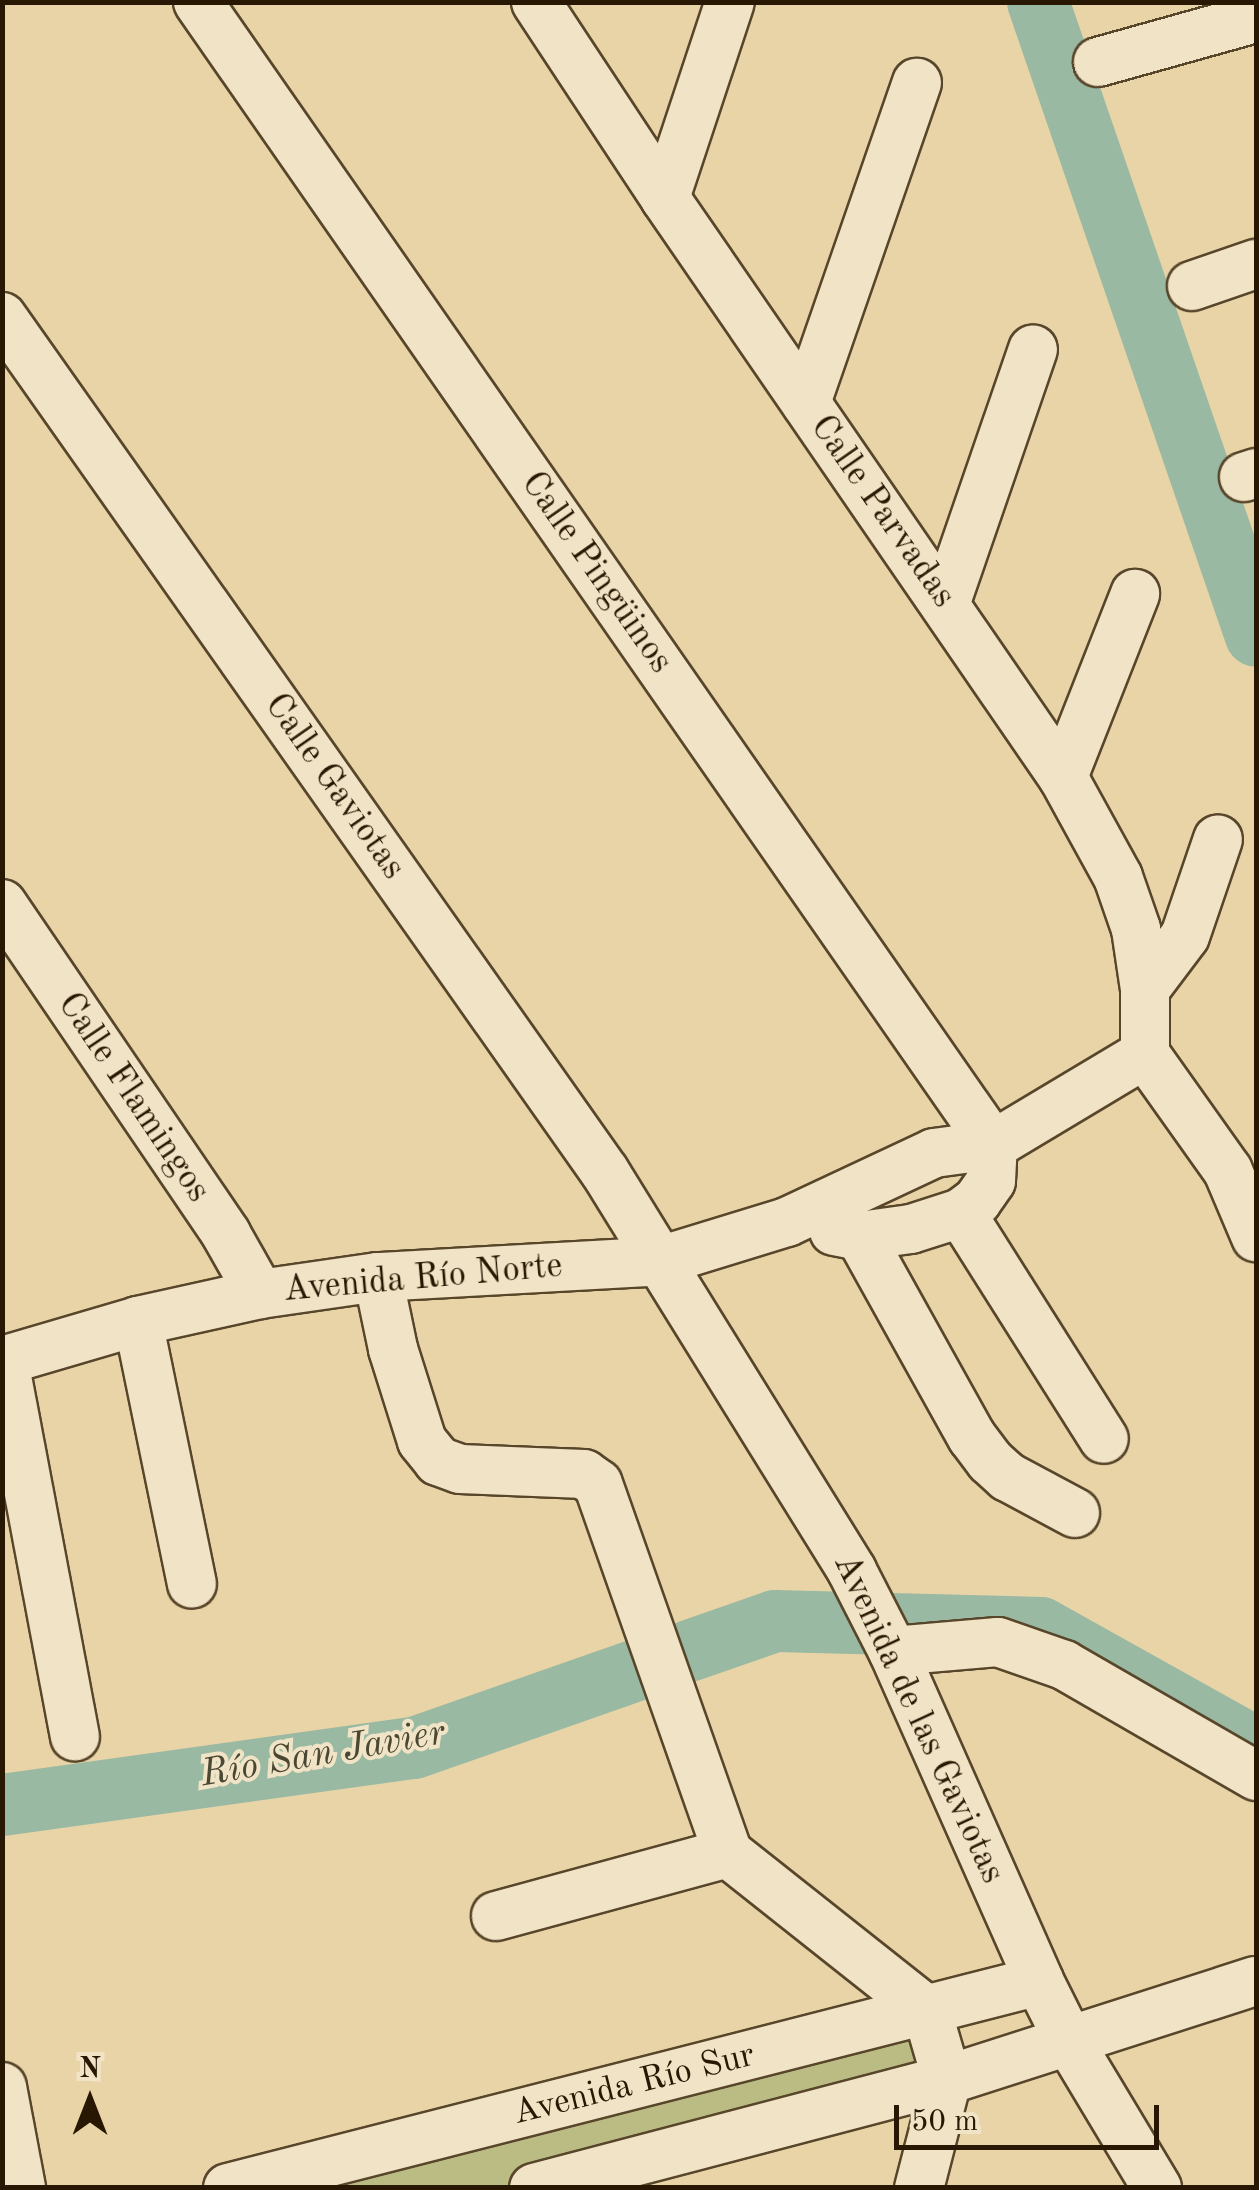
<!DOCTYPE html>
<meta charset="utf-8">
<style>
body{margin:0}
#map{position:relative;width:1259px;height:2190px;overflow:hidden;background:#e9d4a7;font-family:"Old Standard TT",serif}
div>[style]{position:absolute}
.green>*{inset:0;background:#bbbc84}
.river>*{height:62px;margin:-31px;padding:0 31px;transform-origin:31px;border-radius:31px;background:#99b9a3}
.roads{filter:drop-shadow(2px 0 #58462b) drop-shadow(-2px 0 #58462b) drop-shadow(0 2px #58462b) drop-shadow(0 -2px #58462b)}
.minor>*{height:48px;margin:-24px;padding:0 24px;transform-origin:24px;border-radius:24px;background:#f1e3c6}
span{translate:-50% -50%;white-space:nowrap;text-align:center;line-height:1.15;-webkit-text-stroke:8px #f1e3c6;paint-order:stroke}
.street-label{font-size:35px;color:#281702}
.water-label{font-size:38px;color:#4a4832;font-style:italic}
.frame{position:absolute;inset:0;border:5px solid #281702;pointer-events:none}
.north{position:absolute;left:40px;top:2050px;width:100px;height:100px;-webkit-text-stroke:8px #f1e3c6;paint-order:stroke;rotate:0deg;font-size:28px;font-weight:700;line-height:40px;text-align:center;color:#281702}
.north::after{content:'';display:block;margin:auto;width:35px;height:45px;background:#281702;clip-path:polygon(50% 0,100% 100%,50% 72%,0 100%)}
.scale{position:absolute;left:894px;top:2105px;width:265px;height:45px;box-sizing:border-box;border:5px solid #281702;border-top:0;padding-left:12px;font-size:30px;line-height:35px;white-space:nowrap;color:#281702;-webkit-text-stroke:8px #f1e3c6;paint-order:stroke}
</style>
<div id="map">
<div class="green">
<i style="clip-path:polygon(926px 2015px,944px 2079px,526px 2187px,247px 2188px)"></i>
</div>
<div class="river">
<i style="left:1038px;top:2px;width:670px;rotate:71.02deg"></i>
<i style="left:689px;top:1651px;width:91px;rotate:-19.2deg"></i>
<i style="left:775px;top:1621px;width:266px;rotate:1.5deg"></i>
<i style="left:1041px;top:1628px;width:246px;rotate:29.2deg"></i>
<i style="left:2px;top:1805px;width:416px;rotate:-7.9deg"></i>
<i style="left:414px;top:1748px;width:233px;rotate:-19.3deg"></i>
</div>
<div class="roads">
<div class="minor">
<i style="left:198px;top:2px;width:1392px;rotate:55.18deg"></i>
<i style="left:536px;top:2px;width:235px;rotate:56.6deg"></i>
<i style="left:665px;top:198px;width:703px;rotate:55.5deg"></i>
<i style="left:1063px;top:777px;width:114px;rotate:61.2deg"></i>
<i style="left:1118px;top:877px;width:55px;rotate:70.9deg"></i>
<i style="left:1136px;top:929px;width:61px;rotate:81.5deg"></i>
<i style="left:1145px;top:989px;width:65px;rotate:90deg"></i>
<i style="left:1098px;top:62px;width:164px;rotate:-15.6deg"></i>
<i style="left:665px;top:198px;width:206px;rotate:-71.7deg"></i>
<i style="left:1192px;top:286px;width:68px;rotate:-19deg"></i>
<i style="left:2px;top:317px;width:1046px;rotate:54.81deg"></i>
<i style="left:605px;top:1172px;width:105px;rotate:58.3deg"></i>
<i style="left:660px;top:1261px;width:365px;rotate:58.2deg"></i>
<i style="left:852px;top:1571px;width:90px;rotate:62.9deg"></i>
<i style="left:893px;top:1651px;width:361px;rotate:66.1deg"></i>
<i style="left:1039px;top:1981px;width:69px;rotate:63.4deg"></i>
<i style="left:1070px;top:2043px;width:169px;rotate:59deg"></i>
<i style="left:806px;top:403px;width:339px;rotate:-70.9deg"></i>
<i style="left:1244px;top:477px;width:13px;rotate:-18deg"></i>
<i style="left:946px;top:602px;width:267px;rotate:-71deg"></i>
<i style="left:1063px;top:777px;width:197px;rotate:-68.5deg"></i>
<i style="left:2px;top:904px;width:399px;rotate:55.8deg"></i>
<i style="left:226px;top:1234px;width:69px;rotate:60.5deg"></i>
<i style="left:1145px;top:989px;width:66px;rotate:-53deg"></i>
<i style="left:1185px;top:936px;width:102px;rotate:-71.2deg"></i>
<i style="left:1145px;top:1054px;width:143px;rotate:54.6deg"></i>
<i style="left:1228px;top:1171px;width:72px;rotate:67deg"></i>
<i style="left:961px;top:1213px;width:267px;rotate:57.7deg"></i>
<i style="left:834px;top:1231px;width:26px;rotate:11deg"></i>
<i style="left:860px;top:1236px;width:51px;rotate:-7.8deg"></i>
<i style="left:911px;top:1229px;width:52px;rotate:-17.7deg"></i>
<i style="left:961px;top:1213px;width:20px;rotate:-37deg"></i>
<i style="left:977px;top:1201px;width:24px;rotate:-55deg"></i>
<i style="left:991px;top:1181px;width:36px;rotate:-87deg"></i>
<i style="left:860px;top:1236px;width:230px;rotate:60.9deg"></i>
<i style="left:972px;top:1437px;width:30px;rotate:53deg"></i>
<i style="left:990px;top:1461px;width:24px;rotate:42deg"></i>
<i style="left:1008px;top:1477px;width:76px;rotate:28.2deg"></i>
<i style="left:378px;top:1277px;width:74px;rotate:78.2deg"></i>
<i style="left:393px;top:1349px;width:96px;rotate:72.5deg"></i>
<i style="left:422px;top:1441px;width:26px;rotate:51deg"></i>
<i style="left:438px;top:1461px;width:23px;rotate:20deg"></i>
<i style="left:460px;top:1469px;width:124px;rotate:2.3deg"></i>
<i style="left:584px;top:1474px;width:17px;rotate:36deg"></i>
<i style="left:598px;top:1484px;width:391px;rotate:70.6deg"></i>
<i style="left:728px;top:1853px;width:254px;rotate:38.4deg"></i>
<i style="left:927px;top:2011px;width:72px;rotate:73.8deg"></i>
<i style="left:947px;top:2080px;width:112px;rotate:104.5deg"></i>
<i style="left:138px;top:1321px;width:268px;rotate:78.4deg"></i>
<i style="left:2px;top:1361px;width:142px;rotate:-16.4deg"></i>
<i style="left:138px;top:1321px;width:125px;rotate:-12.5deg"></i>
<i style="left:260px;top:1294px;width:119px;rotate:-8.2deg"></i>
<i style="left:378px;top:1277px;width:282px;rotate:-3.2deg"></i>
<i style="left:660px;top:1261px;width:133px;rotate:-17.1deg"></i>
<i style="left:787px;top:1222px;width:162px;rotate:-25.1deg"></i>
<i style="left:934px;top:1153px;width:60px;rotate:-7.7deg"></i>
<i style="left:993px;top:1145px;width:177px;rotate:-30.9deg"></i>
<i style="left:4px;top:1361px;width:382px;rotate:79.3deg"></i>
<i style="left:893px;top:1651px;width:105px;rotate:-4.9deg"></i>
<i style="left:998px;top:1642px;width:70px;rotate:19.2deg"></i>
<i style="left:1064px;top:1665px;width:222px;rotate:30deg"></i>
<i style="left:496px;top:1916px;width:240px;rotate:-15.2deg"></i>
<i style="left:2px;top:2087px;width:103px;rotate:79.3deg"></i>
<i style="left:228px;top:2188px;width:837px;rotate:-14.32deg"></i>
<i style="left:534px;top:2188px;width:427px;rotate:-14.7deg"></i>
<i style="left:947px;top:2080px;width:324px;rotate:-17.8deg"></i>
</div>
</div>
<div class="street-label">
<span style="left:882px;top:512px;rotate:55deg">Calle Parvadas</span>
<span style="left:596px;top:573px;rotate:55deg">Calle Pingüinos</span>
<span style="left:334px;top:787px;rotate:55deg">Calle Gaviotas</span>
<span style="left:133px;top:1098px;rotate:56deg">Calle Flamingos</span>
<span style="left:423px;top:1279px;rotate:-5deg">Avenida Río Norte</span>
<span style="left:918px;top:1719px;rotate:65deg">Avenida de las Gaviotas</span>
<span style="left:634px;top:2085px;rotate:-14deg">Avenida Río Sur</span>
</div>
<div class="water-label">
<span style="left:323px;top:1755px;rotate:-10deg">Río San Javier</span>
</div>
<div class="frame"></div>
<div class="north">N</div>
<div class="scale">50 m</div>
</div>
